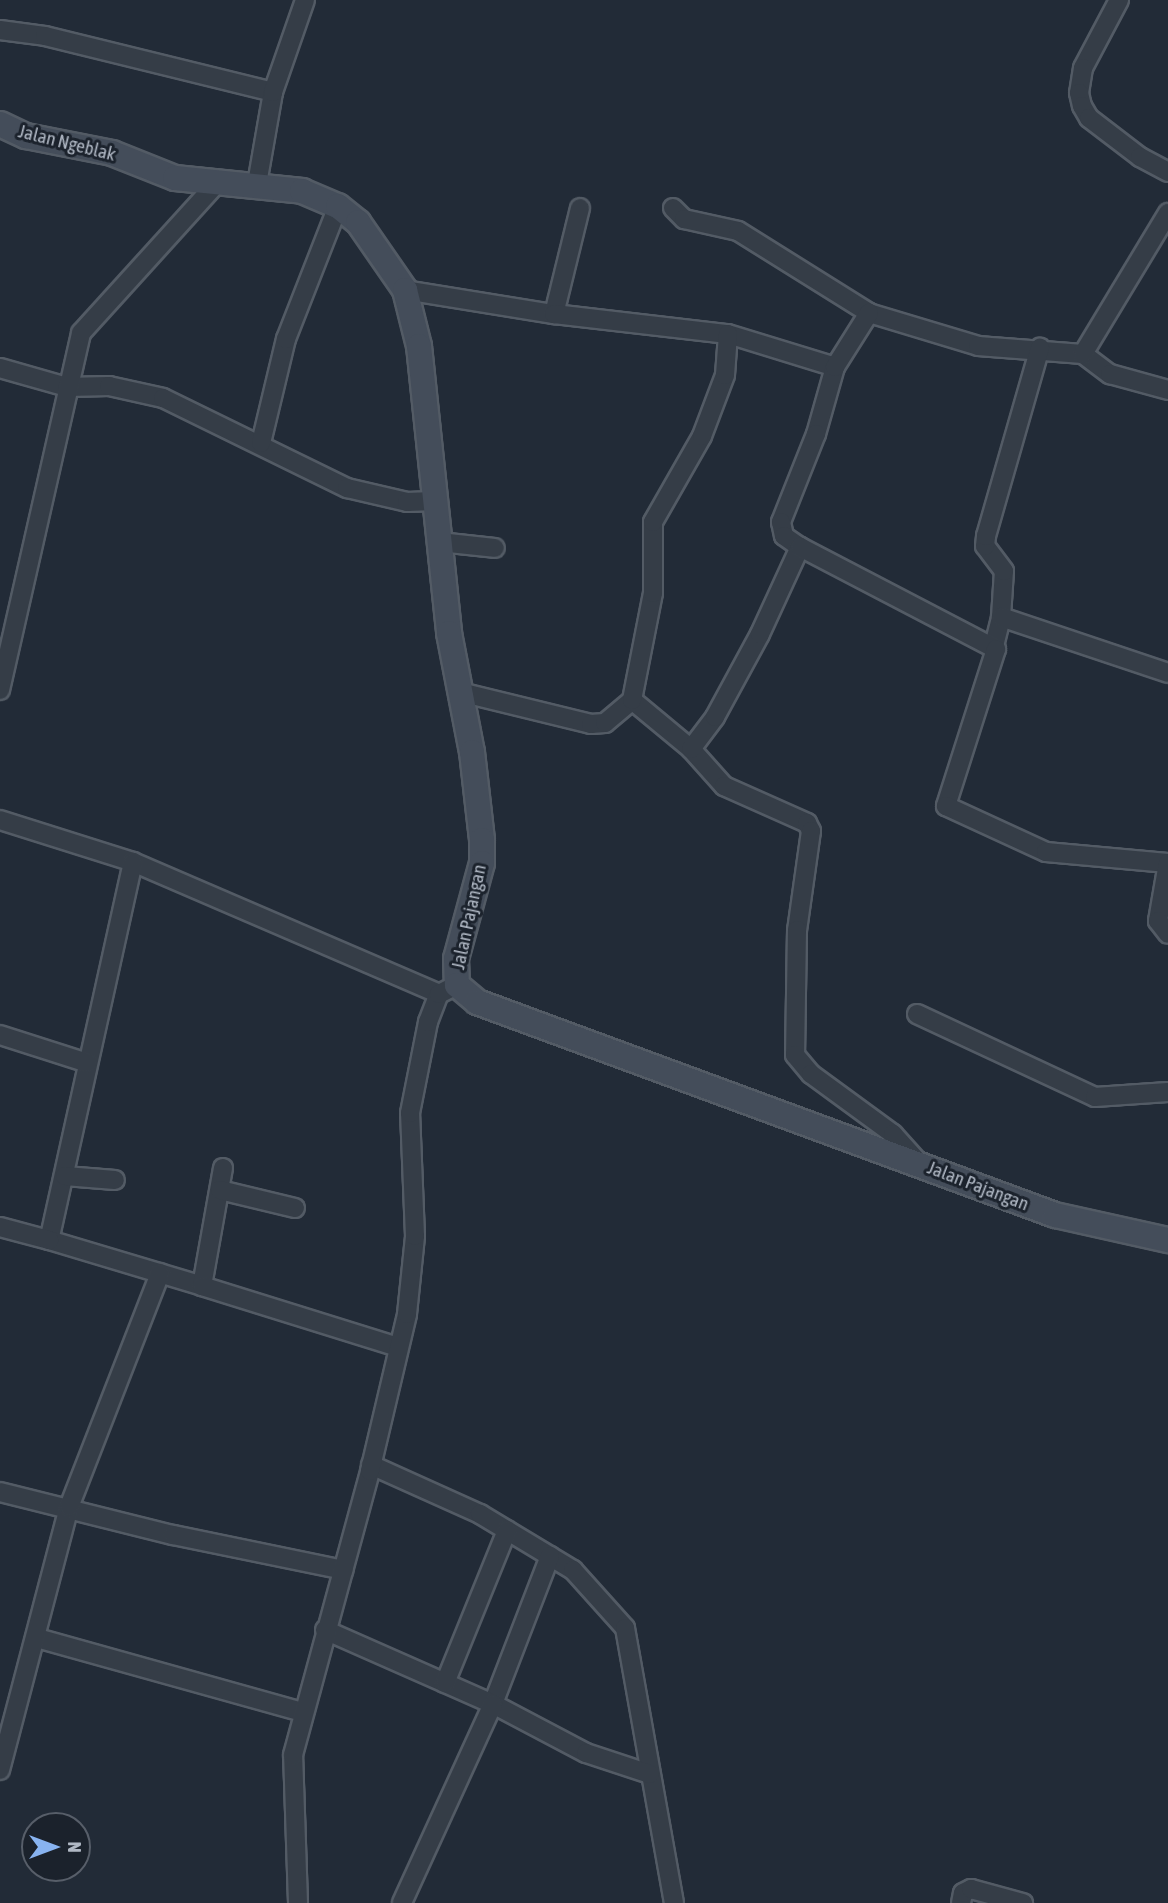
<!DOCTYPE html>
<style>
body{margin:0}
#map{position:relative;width:1168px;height:1903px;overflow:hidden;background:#222b37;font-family:"Asap Condensed",sans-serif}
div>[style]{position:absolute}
.roads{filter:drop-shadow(2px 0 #535b65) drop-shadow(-2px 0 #535b65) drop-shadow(0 2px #535b65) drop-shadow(0 -2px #535b65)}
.minor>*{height:18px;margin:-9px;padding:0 9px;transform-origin:9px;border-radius:9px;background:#353d47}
.secondary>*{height:24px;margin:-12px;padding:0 12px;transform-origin:12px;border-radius:12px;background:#444d5a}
span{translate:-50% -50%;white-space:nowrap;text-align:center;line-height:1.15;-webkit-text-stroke:6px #1b222c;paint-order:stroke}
.street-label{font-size:19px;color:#b0b8c4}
.north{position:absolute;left:21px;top:1812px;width:70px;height:70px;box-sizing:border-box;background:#1b222c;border:2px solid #575e69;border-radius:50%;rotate:90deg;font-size:19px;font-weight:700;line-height:28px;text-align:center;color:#b0b8c4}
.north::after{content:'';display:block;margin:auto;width:24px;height:32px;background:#88b3f0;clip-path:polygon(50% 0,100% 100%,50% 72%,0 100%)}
</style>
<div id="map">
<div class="roads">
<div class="minor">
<i style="left:1119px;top:0;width:77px;rotate:117.9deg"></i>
<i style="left:1083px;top:68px;width:25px;rotate:99deg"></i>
<i style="left:1079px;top:93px;width:13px;rotate:77deg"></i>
<i style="left:1082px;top:106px;width:14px;rotate:60deg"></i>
<i style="left:1089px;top:118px;width:64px;rotate:37.4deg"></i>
<i style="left:1140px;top:157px;width:32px;rotate:28deg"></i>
<i style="left:0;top:30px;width:45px;rotate:7.6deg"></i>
<i style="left:45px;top:36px;width:235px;rotate:13.8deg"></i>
<i style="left:257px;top:184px;width:93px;rotate:-80.1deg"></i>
<i style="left:273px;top:92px;width:97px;rotate:-70.8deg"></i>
<i style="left:673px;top:208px;width:16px;rotate:45deg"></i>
<i style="left:684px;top:219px;width:55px;rotate:12.5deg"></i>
<i style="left:738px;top:231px;width:155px;rotate:32deg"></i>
<i style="left:869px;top:313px;width:114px;rotate:16.8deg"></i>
<i style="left:978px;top:346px;width:105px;rotate:4.4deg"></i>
<i style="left:1083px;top:354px;width:34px;rotate:37deg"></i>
<i style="left:1110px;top:374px;width:60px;rotate:15.4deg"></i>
<i style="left:405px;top:290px;width:151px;rotate:9.2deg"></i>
<i style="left:554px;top:314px;width:109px;rotate:-76.2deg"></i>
<i style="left:554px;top:314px;width:175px;rotate:6.6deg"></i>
<i style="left:728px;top:334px;width:112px;rotate:17.1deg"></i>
<i style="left:835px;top:367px;width:70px;rotate:105.8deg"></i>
<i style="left:816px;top:434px;width:95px;rotate:111.7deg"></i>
<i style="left:781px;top:522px;width:14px;rotate:78deg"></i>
<i style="left:784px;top:536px;width:19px;rotate:35deg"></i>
<i style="left:1083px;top:354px;width:165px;rotate:-58.9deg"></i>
<i style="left:835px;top:367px;width:64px;rotate:-57.8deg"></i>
<i style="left:0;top:368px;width:70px;rotate:15.8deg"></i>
<i style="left:67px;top:387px;width:42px;rotate:-1.4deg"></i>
<i style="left:109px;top:386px;width:55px;rotate:12.5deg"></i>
<i style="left:163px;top:398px;width:205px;rotate:26.1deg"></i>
<i style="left:347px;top:488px;width:62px;rotate:13.1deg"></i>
<i style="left:407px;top:502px;width:27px;rotate:-2deg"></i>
<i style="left:261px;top:443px;width:107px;rotate:-76.5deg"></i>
<i style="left:286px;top:339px;width:143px;rotate:-68.6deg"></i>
<i style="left:439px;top:542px;width:56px;rotate:6.1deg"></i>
<i style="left:1001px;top:617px;width:46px;rotate:-86.3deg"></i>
<i style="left:1004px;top:571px;width:31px;rotate:-127deg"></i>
<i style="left:985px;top:546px;width:10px;rotate:-84deg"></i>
<i style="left:986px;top:536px;width:196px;rotate:-74deg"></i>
<i style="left:994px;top:646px;width:30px;rotate:-76deg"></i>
<i style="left:1001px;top:617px;width:176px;rotate:18.5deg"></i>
<i style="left:0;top:690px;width:366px;rotate:-77.2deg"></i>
<i style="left:81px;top:333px;width:202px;rotate:-47.8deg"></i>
<i style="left:460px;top:692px;width:135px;rotate:13.7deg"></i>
<i style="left:591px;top:724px;width:14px;rotate:-4deg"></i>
<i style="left:605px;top:723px;width:35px;rotate:-40deg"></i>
<i style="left:632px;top:700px;width:77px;rotate:39.7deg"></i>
<i style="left:691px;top:749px;width:50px;rotate:48.3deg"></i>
<i style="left:724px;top:786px;width:91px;rotate:24deg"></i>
<i style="left:807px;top:823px;width:9px;rotate:63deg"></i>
<i style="left:811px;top:831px;width:100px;rotate:98deg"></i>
<i style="left:797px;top:930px;width:125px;rotate:90.9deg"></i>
<i style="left:795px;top:1055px;width:25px;rotate:50deg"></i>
<i style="left:811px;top:1074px;width:102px;rotate:36.2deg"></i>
<i style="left:893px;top:1134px;width:38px;rotate:48deg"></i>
<i style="left:632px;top:700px;width:109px;rotate:-78.9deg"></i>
<i style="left:653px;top:593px;width:71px;rotate:-90deg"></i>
<i style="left:653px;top:522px;width:99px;rotate:-60.3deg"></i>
<i style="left:702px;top:436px;width:65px;rotate:-69.3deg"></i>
<i style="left:725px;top:375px;width:41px;rotate:-85.8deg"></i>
<i style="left:691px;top:749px;width:40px;rotate:-53deg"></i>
<i style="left:715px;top:717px;width:94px;rotate:-61.5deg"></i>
<i style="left:760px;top:634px;width:96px;rotate:-65.3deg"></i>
<i style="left:800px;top:547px;width:221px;rotate:27.5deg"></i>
<i style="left:996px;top:649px;width:165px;rotate:107.7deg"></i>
<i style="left:946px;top:806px;width:110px;rotate:24.7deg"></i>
<i style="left:1046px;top:852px;width:122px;rotate:5.2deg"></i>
<i style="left:0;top:820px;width:139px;rotate:17.5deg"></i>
<i style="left:133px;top:862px;width:333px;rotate:23.3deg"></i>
<i style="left:133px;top:862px;width:387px;rotate:102.5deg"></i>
<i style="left:49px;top:1240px;width:160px;rotate:16.7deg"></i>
<i style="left:1168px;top:863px;width:59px;rotate:99.8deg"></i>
<i style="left:1158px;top:921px;width:16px;rotate:52deg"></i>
<i style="left:917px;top:1014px;width:196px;rotate:25deg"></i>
<i style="left:1095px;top:1097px;width:73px;rotate:-3.9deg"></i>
<i style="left:0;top:1035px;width:92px;rotate:17.7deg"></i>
<i style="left:223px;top:1168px;width:120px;rotate:100.1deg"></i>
<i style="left:202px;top:1286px;width:205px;rotate:17.3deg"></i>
<i style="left:65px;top:1176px;width:50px;rotate:4.6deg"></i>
<i style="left:220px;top:1190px;width:77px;rotate:13.5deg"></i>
<i style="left:0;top:1227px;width:51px;rotate:14.9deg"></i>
<i style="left:371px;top:1465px;width:120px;rotate:24.2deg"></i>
<i style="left:480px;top:1514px;width:109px;rotate:31.1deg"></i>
<i style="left:573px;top:1570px;width:78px;rotate:48.1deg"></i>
<i style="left:625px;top:1628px;width:279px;rotate:79.9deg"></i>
<i style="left:0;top:1492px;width:178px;rotate:14deg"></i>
<i style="left:173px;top:1535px;width:174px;rotate:11.6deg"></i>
<i style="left:550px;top:1556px;width:159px;rotate:111.1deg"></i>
<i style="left:493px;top:1704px;width:105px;rotate:27.8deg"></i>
<i style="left:586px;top:1753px;width:67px;rotate:18.2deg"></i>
<i style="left:325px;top:1630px;width:184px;rotate:23.8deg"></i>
<i style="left:493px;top:1704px;width:219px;rotate:114.6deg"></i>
<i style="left:37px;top:1638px;width:275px;rotate:15.6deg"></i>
<i style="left:445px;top:1683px;width:165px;rotate:-67.9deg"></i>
<i style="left:0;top:1770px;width:272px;rotate:-75.3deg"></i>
<i style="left:69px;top:1507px;width:251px;rotate:-68.7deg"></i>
<i style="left:298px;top:1903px;width:148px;rotate:-91.9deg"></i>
<i style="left:293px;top:1755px;width:294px;rotate:-74.8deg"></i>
<i style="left:370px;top:1471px;width:161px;rotate:-76.7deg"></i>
<i style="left:407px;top:1314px;width:78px;rotate:-84.1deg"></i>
<i style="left:415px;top:1236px;width:123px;rotate:-92.3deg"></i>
<i style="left:410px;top:1113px;width:93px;rotate:-78.8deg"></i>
<i style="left:428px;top:1022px;width:30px;rotate:-69deg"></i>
<i style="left:439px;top:994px;width:20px;rotate:-27deg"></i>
<i style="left:961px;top:1903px;width:10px;rotate:-79deg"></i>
<i style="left:963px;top:1893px;width:9px;rotate:-27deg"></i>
<i style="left:971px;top:1889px;width:54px;rotate:15.1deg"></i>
</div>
<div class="secondary">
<i style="left:0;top:124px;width:29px;rotate:25deg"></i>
<i style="left:26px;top:136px;width:88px;rotate:11.2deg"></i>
<i style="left:112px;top:153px;width:68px;rotate:21.6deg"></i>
<i style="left:175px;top:178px;width:128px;rotate:5.8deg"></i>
<i style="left:302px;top:191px;width:39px;rotate:23deg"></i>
<i style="left:338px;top:206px;width:26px;rotate:39deg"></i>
<i style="left:358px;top:222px;width:83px;rotate:55.3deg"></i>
<i style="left:405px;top:290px;width:58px;rotate:76deg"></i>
<i style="left:419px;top:346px;width:289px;rotate:84deg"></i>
<i style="left:449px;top:633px;width:121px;rotate:79.1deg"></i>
<i style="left:472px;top:752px;width:89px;rotate:83.5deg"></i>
<i style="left:482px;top:840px;width:23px;rotate:90deg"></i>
<i style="left:482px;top:863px;width:99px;rotate:105.2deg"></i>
<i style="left:456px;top:959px;width:26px;rotate:88deg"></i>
<i style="left:457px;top:985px;width:26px;rotate:40deg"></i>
<i style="left:477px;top:1002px;width:616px;rotate:20.23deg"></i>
<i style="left:1055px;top:1215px;width:116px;rotate:12.5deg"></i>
</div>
</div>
<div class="street-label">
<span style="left:67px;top:143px;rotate:14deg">Jalan Ngeblak</span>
<span style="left:469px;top:917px;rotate:-78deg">Jalan Pajangan</span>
<span style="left:978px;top:1186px;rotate:21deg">Jalan Pajangan</span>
</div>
<div class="north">N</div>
</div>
